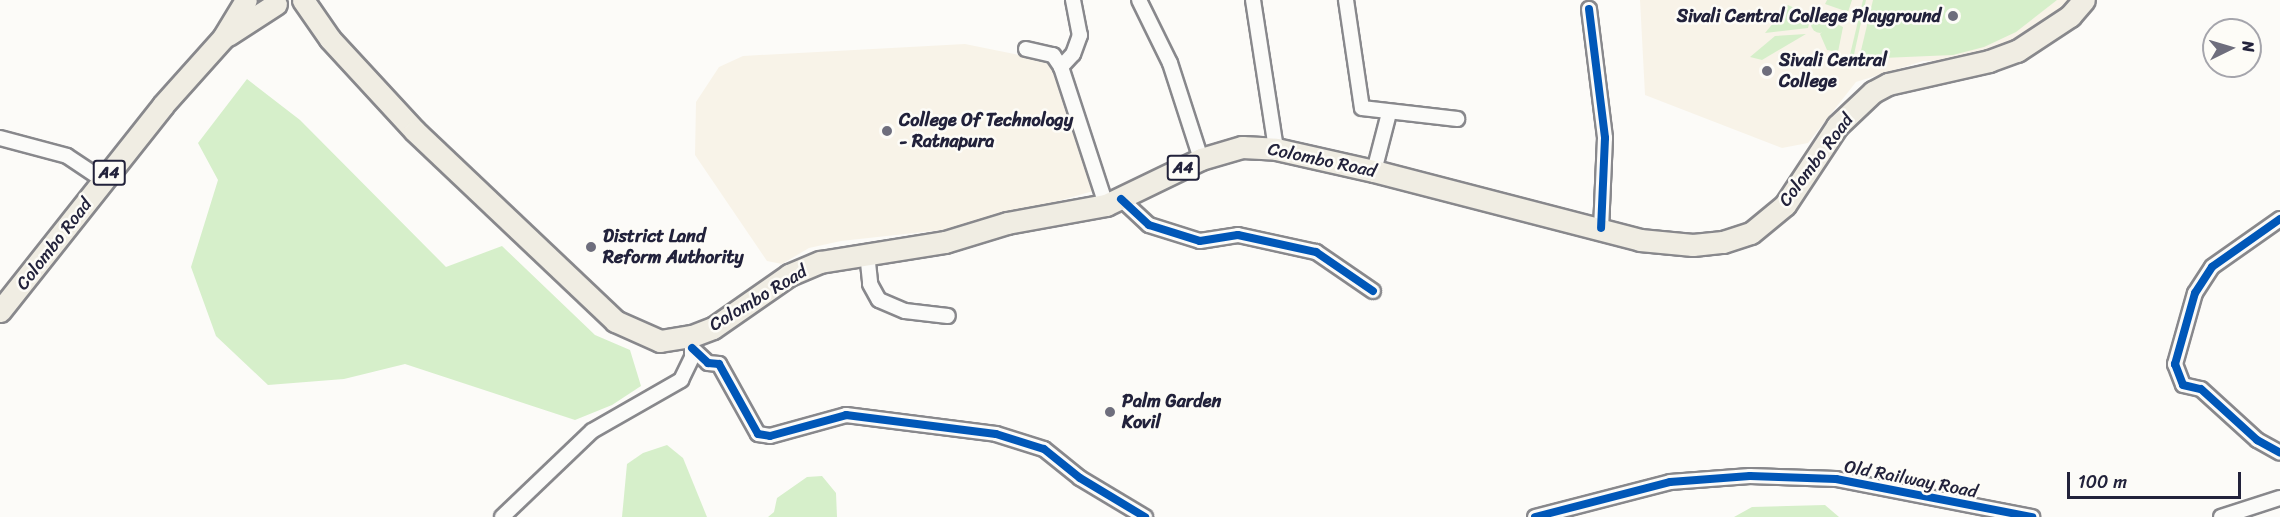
<!DOCTYPE html>
<style>
body{margin:0}
#map{position:relative;width:2280px;height:517px;overflow:hidden;background:#fcfbf8;font-family:Sriracha,sans-serif}
div>[style]{position:absolute}
.built>*{inset:0;background:#f8f3e8}
.green>*{inset:0;background:#d6efca}
.round{border-radius:50%}
.roads{filter:drop-shadow(2px 0 #88888c) drop-shadow(-2px 0 #88888c) drop-shadow(0 2px #88888c) drop-shadow(0 -2px #88888c)}
.minor>*{height:14px;margin:-7px;padding:0 7px;transform-origin:7px;border-radius:7px;background:#fbfbf9}
.highway>*{height:21px;margin:-10.5px;padding:0 10.5px;transform-origin:10.5px;border-radius:10.5px;background:#f0ede3}
.cycleway>*{height:8px;margin:-4px;padding:0 4px;transform-origin:4px;border-radius:4px;background:#0057b8}
.dots>*{width:16px;height:16px;translate:-50% -50%;box-sizing:border-box;border:3px solid #fdfcf7;border-radius:50%}
span{translate:-50% -50%;white-space:nowrap;text-align:center;line-height:1.15;-webkit-text-stroke:5px #fdfcf7;paint-order:stroke}
.shield-label span{padding:2px 4px;background:#fdfcf7;border:2px solid;border-radius:4px;-webkit-text-stroke-width:0}
.shield-label{font-size:16px;color:#22223b;font-weight:700}
.poi-label{font-size:18px;color:#22223b;font-weight:700}
.right{translate:-100% -50%;text-align:right}
.left{translate:0 -50%;text-align:left}
.street-label{font-size:18px;color:#22223b}
.north{position:absolute;left:2202px;top:18px;width:60px;height:60px;box-sizing:border-box;background:#fdfcf7;border:2px solid #a5a5ac;border-radius:50%;rotate:85deg;font-size:16px;font-weight:700;line-height:24px;text-align:center;color:#22223b}
.north::after{content:'';display:block;margin:auto;width:21px;height:27px;background:#6e6e7d;clip-path:polygon(50% 0,100% 100%,50% 72%,0 100%)}
.scale{position:absolute;left:2067px;top:472px;width:174px;height:27px;box-sizing:border-box;border:3px solid #22223b;border-top:0;padding-left:8px;font-size:18px;line-height:21px;white-space:nowrap;color:#22223b;-webkit-text-stroke:4px #fdfcf7;paint-order:stroke}
</style>
<div id="map">
<div class="built">
<i style="clip-path:polygon(1640px 0,2078px 0,2040px 30px,1977px 60px,1923px 61px,1856px 82px,1808px 143px,1782px 148px,1645px 95px)"></i>
<i style="clip-path:polygon(965px 44px,1048px 61px,1055px 69px,1095px 185px,1093px 191px,969px 227px,841px 241px,809px 248px,782px 264px,767px 261px,695px 155px,696px 102px,719px 67px,743px 56px)"></i>
</div>
<div class="green">
<i style="clip-path:polygon(1827px 0,1852px 0,1848px 12px,1825px 4px)"></i>
<i style="clip-path:polygon(1863px 0,1866px 0,1853px 59px,1849px 59px)"></i>
<i style="clip-path:polygon(1873px 0,2057px 0,2016px 32px,1984px 47px,1953px 55px,1859px 59px)"></i>
<i style="clip-path:polygon(1788px 5px,1811px 16px,1808px 28px,1765px 33px)"></i>
<i class="round" style="left:1811px;top:15px;width:18px;height:18px"></i>
<i style="clip-path:polygon(1833px 22px,1843px 27px,1838px 52px,1827px 50px,1820px 34px)"></i>
<i style="clip-path:polygon(1806px 34px,1762px 60px,1750px 57px,1775px 36px)"></i>
<i style="clip-path:polygon(247px 79px,300px 120px,446px 267px,502px 246px,595px 335px,630px 350px,641px 386px,612px 405px,575px 420px,405px 364px,344px 379px,268px 385px,216px 336px,191px 267px,218px 180px,198px 143px)"></i>
<i style="clip-path:polygon(667px 445px,683px 458px,707px 517px,622px 517px,627px 464px,643px 453px)"></i>
<i style="clip-path:polygon(822px 476px,836px 493px,837px 517px,768px 517px,774px 512px,777px 498px,807px 477px)"></i>
<i style="clip-path:polygon(1825px 505px,1839px 517px,1734px 517px,1752px 507px)"></i>
</div>
<div class="roads">
<div class="minor">
<i style="left:1073px;top:0;width:36px;rotate:79deg"></i>
<i style="left:1080px;top:35px;width:20px;rotate:110deg"></i>
<i style="left:1073px;top:54px;width:18px;rotate:133deg"></i>
<i style="left:1061px;top:67px;width:145px;rotate:71.9deg"></i>
<i style="left:1139px;top:0;width:70px;rotate:63.8deg"></i>
<i style="left:1170px;top:63px;width:101px;rotate:72.1deg"></i>
<i style="left:1253px;top:0;width:151px;rotate:81.2deg"></i>
<i style="left:1346px;top:0;width:109px;rotate:81.6deg"></i>
<i style="left:1362px;top:108px;width:96px;rotate:6.6deg"></i>
<i style="left:1589px;top:9px;width:130px;rotate:82.9deg"></i>
<i style="left:1605px;top:138px;width:90px;rotate:92.5deg"></i>
<i style="left:1026px;top:49px;width:28px;rotate:13deg"></i>
<i style="left:1053px;top:55px;width:14px;rotate:56deg"></i>
<i style="left:0;top:138px;width:69px;rotate:15deg"></i>
<i style="left:67px;top:156px;width:43px;rotate:33.7deg"></i>
<i style="left:1374px;top:171px;width:60px;rotate:-75.5deg"></i>
<i style="left:1121px;top:199px;width:38px;rotate:43deg"></i>
<i style="left:1149px;top:225px;width:53px;rotate:17.4deg"></i>
<i style="left:1200px;top:241px;width:38px;rotate:-9deg"></i>
<i style="left:1238px;top:235px;width:80px;rotate:12.3deg"></i>
<i style="left:1316px;top:252px;width:69px;rotate:34.4deg"></i>
<i style="left:2280px;top:219px;width:83px;rotate:144.8deg"></i>
<i style="left:2212px;top:267px;width:31px;rotate:123deg"></i>
<i style="left:2195px;top:293px;width:74px;rotate:105.7deg"></i>
<i style="left:2175px;top:364px;width:22px;rotate:69deg"></i>
<i style="left:2183px;top:385px;width:18px;rotate:13deg"></i>
<i style="left:2201px;top:389px;width:76px;rotate:42.3deg"></i>
<i style="left:2257px;top:440px;width:26px;rotate:29deg"></i>
<i style="left:867px;top:253px;width:31px;rotate:84deg"></i>
<i style="left:870px;top:284px;width:18px;rotate:61deg"></i>
<i style="left:879px;top:300px;width:28px;rotate:23deg"></i>
<i style="left:905px;top:311px;width:43px;rotate:6.6deg"></i>
<i style="left:692px;top:348px;width:22px;rotate:43deg"></i>
<i style="left:708px;top:363px;width:11px;rotate:5deg"></i>
<i style="left:719px;top:364px;width:80px;rotate:60.9deg"></i>
<i style="left:758px;top:434px;width:12px;rotate:9deg"></i>
<i style="left:770px;top:436px;width:79px;rotate:-15.4deg"></i>
<i style="left:846px;top:415px;width:151px;rotate:7.2deg"></i>
<i style="left:996px;top:434px;width:50px;rotate:17.4deg"></i>
<i style="left:1044px;top:449px;width:46px;rotate:38.9deg"></i>
<i style="left:1080px;top:478px;width:76px;rotate:31deg"></i>
<i style="left:502px;top:517px;width:124px;rotate:-43.7deg"></i>
<i style="left:592px;top:431px;width:103px;rotate:-29.8deg"></i>
<i style="left:681px;top:380px;width:25px;rotate:-64deg"></i>
<i style="left:692px;top:357px;width:16px;rotate:-90deg"></i>
<i style="left:1535px;top:517px;width:139px;rotate:-14.5deg"></i>
<i style="left:1670px;top:482px;width:80px;rotate:-4.3deg"></i>
<i style="left:1750px;top:476px;width:86px;rotate:2deg"></i>
<i style="left:1836px;top:479px;width:200px;rotate:11deg"></i>
<i style="left:2221px;top:517px;width:62px;rotate:-17.9deg"></i>
</div>
<div class="highway">
<i style="left:303px;top:0;width:47px;rotate:55.3deg"></i>
<i style="left:330px;top:39px;width:125px;rotate:47.3deg"></i>
<i style="left:415px;top:131px;width:276px;rotate:43.5deg"></i>
<i style="left:615px;top:321px;width:49px;rotate:24deg"></i>
<i style="left:660px;top:341px;width:32px;rotate:-9deg"></i>
<i style="left:692px;top:336px;width:22px;rotate:-21deg"></i>
<i style="left:713px;top:328px;width:93px;rotate:-34.9deg"></i>
<i style="left:789px;top:275px;width:34px;rotate:-23deg"></i>
<i style="left:820px;top:262px;width:127px;rotate:-9.1deg"></i>
<i style="left:945px;top:242px;width:65px;rotate:-17deg"></i>
<i style="left:1007px;top:223px;width:101px;rotate:-10.3deg"></i>
<i style="left:1106px;top:205px;width:106px;rotate:-25.8deg"></i>
<i style="left:1201px;top:159px;width:43px;rotate:-16.3deg"></i>
<i style="left:1242px;top:147px;width:34px;rotate:3deg"></i>
<i style="left:1276px;top:149px;width:100px;rotate:12.7deg"></i>
<i style="left:1374px;top:171px;width:275px;rotate:14.5deg"></i>
<i style="left:1640px;top:240px;width:53px;rotate:5.4deg"></i>
<i style="left:1693px;top:245px;width:30px;rotate:-6deg"></i>
<i style="left:1723px;top:242px;width:29px;rotate:-18deg"></i>
<i style="left:1751px;top:233px;width:44px;rotate:-39.5deg"></i>
<i style="left:1785px;top:205px;width:95px;rotate:-56.6deg"></i>
<i style="left:1837px;top:126px;width:50px;rotate:-43.4deg"></i>
<i style="left:1873px;top:92px;width:17px;rotate:-28deg"></i>
<i style="left:1888px;top:84px;width:104px;rotate:-12.8deg"></i>
<i style="left:1989px;top:61px;width:30px;rotate:-20deg"></i>
<i style="left:2017px;top:51px;width:64px;rotate:-33.4deg"></i>
<i style="left:2070px;top:16px;width:21px;rotate:-49deg"></i>
<i style="left:228px;top:35px;width:57px;rotate:-32.9deg"></i>
<i style="left:0;top:311px;width:263px;rotate:-51.6deg"></i>
<i style="left:163px;top:105px;width:90px;rotate:-48.2deg"></i>
<i style="left:223px;top:38px;width:44px;rotate:-58.8deg"></i>
</div>
</div>
<div class="cycleway">
<i style="left:1589px;top:9px;width:130px;rotate:82.9deg"></i>
<i style="left:1605px;top:138px;width:90px;rotate:92.5deg"></i>
<i style="left:1121px;top:199px;width:38px;rotate:43deg"></i>
<i style="left:1149px;top:225px;width:53px;rotate:17.4deg"></i>
<i style="left:1200px;top:241px;width:38px;rotate:-9deg"></i>
<i style="left:1238px;top:235px;width:80px;rotate:12.3deg"></i>
<i style="left:1316px;top:252px;width:69px;rotate:34.4deg"></i>
<i style="left:2280px;top:219px;width:83px;rotate:144.8deg"></i>
<i style="left:2212px;top:267px;width:31px;rotate:123deg"></i>
<i style="left:2195px;top:293px;width:74px;rotate:105.7deg"></i>
<i style="left:2175px;top:364px;width:22px;rotate:69deg"></i>
<i style="left:2183px;top:385px;width:18px;rotate:13deg"></i>
<i style="left:2201px;top:389px;width:76px;rotate:42.3deg"></i>
<i style="left:2257px;top:440px;width:26px;rotate:29deg"></i>
<i style="left:692px;top:348px;width:22px;rotate:43deg"></i>
<i style="left:708px;top:363px;width:11px;rotate:5deg"></i>
<i style="left:719px;top:364px;width:80px;rotate:60.9deg"></i>
<i style="left:758px;top:434px;width:12px;rotate:9deg"></i>
<i style="left:770px;top:436px;width:79px;rotate:-15.4deg"></i>
<i style="left:846px;top:415px;width:151px;rotate:7.2deg"></i>
<i style="left:996px;top:434px;width:50px;rotate:17.4deg"></i>
<i style="left:1044px;top:449px;width:46px;rotate:38.9deg"></i>
<i style="left:1080px;top:478px;width:76px;rotate:31deg"></i>
<i style="left:1535px;top:517px;width:139px;rotate:-14.5deg"></i>
<i style="left:1670px;top:482px;width:80px;rotate:-4.3deg"></i>
<i style="left:1750px;top:476px;width:86px;rotate:2deg"></i>
<i style="left:1836px;top:479px;width:200px;rotate:11deg"></i>
</div>
<div class="dots">
<i style="left:1953px;top:16px;background:#6e6e7d"></i>
<i style="left:1767px;top:71px;background:#6e6e7d"></i>
<i style="left:887px;top:131px;background:#6e6e7d"></i>
<i style="left:591px;top:247px;background:#6e6e7d"></i>
<i style="left:1110px;top:412px;background:#6e6e7d"></i>
</div>
<div class="shield-label">
<span style="left:1183px;top:168px">A4</span>
<span style="left:109px;top:173px">A4</span>
</div>
<div class="poi-label">
<span class="right" style="left:1941px;top:16px">Sivali Central College Playground</span>
<span class="left" style="left:1779px;top:71px">Sivali Central<br>College</span>
<span class="left" style="left:899px;top:131px">College Of Technology<br>- Ratnapura</span>
<span class="left" style="left:603px;top:247px">District Land<br>Reform Authority</span>
<span class="left" style="left:1122px;top:412px">Palm Garden<br>Kovil</span>
</div>
<div class="street-label">
<span style="left:1322px;top:160px;rotate:12deg">Colombo Road</span>
<span style="left:1816px;top:160px;rotate:-53deg">Colombo Road</span>
<span style="left:54px;top:244px;rotate:-52deg">Colombo Road</span>
<span style="left:758px;top:298px;rotate:-31deg">Colombo Road</span>
<span style="left:1911px;top:479px;rotate:11deg">Old Railway Road</span>
</div>
<div class="north">N</div>
<div class="scale">100 m</div>
</div>
